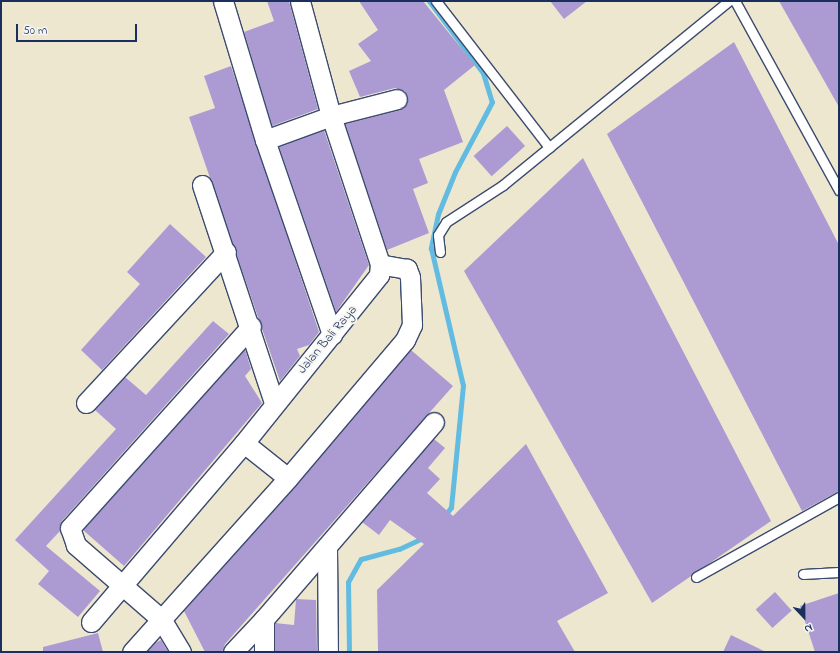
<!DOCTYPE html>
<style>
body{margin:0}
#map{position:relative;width:840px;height:653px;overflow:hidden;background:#eee7cf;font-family:"Indie Flower",sans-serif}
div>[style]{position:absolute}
.stream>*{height:5px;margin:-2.5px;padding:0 2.5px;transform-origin:2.5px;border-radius:2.5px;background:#62bbe0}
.building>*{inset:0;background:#ac9bd3;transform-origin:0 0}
.roads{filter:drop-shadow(1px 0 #3b4b6f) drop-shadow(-1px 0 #3b4b6f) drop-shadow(0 1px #3b4b6f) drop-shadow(0 -1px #3b4b6f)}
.lane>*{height:9px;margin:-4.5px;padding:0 4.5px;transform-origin:4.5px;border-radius:4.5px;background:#fff}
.street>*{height:19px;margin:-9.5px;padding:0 9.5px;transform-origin:9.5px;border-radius:9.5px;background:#fff}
span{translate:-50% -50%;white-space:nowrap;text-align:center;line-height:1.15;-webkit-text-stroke:4px #f6f6f2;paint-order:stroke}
.street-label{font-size:13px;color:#1b2f5e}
.frame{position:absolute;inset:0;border:2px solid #1b2f5e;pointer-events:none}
.north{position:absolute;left:784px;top:597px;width:40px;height:40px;-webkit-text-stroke:3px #f6f6f2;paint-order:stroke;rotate:158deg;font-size:11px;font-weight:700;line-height:16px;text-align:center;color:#1b2f5e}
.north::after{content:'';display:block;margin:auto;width:14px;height:18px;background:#1b2f5e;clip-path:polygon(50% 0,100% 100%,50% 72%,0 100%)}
.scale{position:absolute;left:16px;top:24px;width:121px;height:18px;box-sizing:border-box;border:2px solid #1b2f5e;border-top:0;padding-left:5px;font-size:12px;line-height:14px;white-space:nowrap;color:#1b2f5e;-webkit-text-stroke:3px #f6f6f2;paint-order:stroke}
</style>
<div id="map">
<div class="stream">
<i style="left:429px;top:1px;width:90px;rotate:53.1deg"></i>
<i style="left:483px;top:73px;width:30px;rotate:73deg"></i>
<i style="left:492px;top:102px;width:79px;rotate:117.9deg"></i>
<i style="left:455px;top:172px;width:45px;rotate:112deg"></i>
<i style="left:438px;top:214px;width:35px;rotate:102deg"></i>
<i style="left:431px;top:248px;width:141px;rotate:76.9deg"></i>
<i style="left:463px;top:385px;width:123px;rotate:95.6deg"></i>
<i style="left:451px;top:507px;width:12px;rotate:125deg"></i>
<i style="left:349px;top:652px;width:70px;rotate:-90.8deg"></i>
<i style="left:348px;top:582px;width:26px;rotate:-61deg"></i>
<i style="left:361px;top:559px;width:39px;rotate:-15deg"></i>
<i style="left:399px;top:549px;width:29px;rotate:-25deg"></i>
</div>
<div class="building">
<i style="clip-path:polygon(267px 1px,289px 1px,318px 109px,272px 126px,244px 32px,274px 21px)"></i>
<i style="clip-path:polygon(359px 1px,423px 1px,475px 65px,444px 90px,463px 142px,419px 159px,428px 183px,413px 189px,429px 233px,387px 250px,345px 124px,400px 110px,408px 97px,405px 91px,395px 88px,360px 97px,349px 71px,371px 61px,358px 44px,378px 30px)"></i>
<i style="clip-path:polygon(550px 1px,587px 1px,564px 19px)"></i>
<i style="clip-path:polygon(779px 1px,839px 1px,839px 107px)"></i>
<i style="clip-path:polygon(734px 42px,839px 245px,839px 491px,802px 511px,607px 134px)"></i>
<i style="clip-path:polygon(231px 66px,319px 332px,309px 345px,297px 349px,300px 356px,280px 381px,189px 117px,215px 108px,204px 76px)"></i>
<i style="left:507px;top:126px;width:27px;height:45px;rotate:48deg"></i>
<i style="clip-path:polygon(324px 130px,369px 265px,336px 312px,279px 147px)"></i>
<i style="clip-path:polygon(583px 158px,771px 521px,652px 603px,464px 271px)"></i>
<i style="clip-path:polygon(170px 224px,206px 257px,102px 370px,81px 350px,140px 284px,127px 272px)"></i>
<i style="clip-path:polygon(213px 321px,229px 334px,62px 521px,60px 531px,46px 546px,100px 591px,78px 617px,38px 584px,49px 571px,15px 540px,116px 429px,95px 410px,125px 377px,146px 395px)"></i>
<i style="clip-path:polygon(245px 349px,251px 369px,245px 376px,262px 403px,124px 566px,83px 530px)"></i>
<i style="clip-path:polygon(411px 350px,453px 386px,225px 644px,222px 652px,205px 652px,184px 611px)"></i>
<i style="clip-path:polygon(434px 439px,445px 448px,428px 468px,440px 479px,427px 493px,453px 516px,526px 444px,608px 593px,557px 621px,575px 652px,378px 652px,377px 590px,424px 544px,390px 520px,379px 535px,362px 522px)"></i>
<i style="left:775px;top:592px;width:25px;height:26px;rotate:48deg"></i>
<i style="clip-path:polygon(839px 593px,839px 652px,815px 652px,800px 606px)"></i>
<i style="clip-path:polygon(296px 599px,316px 600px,317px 652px,275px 652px,275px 623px,294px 625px)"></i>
<i style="clip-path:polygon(98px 633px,103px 652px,43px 652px,43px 647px)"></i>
<i style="clip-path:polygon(731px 635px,766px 652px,723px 652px)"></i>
<i style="clip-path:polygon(161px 640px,168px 652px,147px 652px,155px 643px)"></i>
</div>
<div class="roads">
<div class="lane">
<i style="left:436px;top:1px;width:185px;rotate:52.3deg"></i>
<i style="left:735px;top:1px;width:216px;rotate:61.2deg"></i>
<i style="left:440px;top:252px;width:17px;rotate:-97deg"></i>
<i style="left:438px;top:235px;width:15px;rotate:-58deg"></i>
<i style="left:446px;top:222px;width:68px;rotate:-33deg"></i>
<i style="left:503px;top:185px;width:291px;rotate:-39.2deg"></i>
<i style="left:803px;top:574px;width:36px;rotate:-3deg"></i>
<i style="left:696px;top:577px;width:164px;rotate:-29.2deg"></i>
</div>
<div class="street">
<i style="left:223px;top:1px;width:145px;rotate:73.2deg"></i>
<i style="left:265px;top:140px;width:206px;rotate:71deg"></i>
<i style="left:265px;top:140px;width:70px;rotate:-20deg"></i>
<i style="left:331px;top:116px;width:68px;rotate:-14.4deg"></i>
<i style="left:202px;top:185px;width:230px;rotate:71.7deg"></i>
<i style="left:86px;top:403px;width:206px;rotate:-47.2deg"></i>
<i style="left:244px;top:443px;width:56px;rotate:38.5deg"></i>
<i style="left:327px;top:547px;width:105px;rotate:89.5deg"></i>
<i style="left:91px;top:622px;width:235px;rotate:-49.5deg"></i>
<i style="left:244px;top:443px;width:216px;rotate:-51.2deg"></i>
<i style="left:379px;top:275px;width:11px;rotate:-85deg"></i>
<i style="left:380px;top:264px;width:156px;rotate:-108.3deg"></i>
<i style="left:331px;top:116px;width:119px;rotate:-105.1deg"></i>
<i style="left:132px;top:652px;width:234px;rotate:-48.1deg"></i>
<i style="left:288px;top:478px;width:181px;rotate:-49.7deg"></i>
<i style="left:405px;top:340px;width:17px;rotate:-65deg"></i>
<i style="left:412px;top:325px;width:48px;rotate:-92.4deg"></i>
<i style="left:410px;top:277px;width:9px;rotate:-111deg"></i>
<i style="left:407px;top:269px;width:27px;rotate:-170deg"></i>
<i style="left:181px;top:652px;width:39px;rotate:-121deg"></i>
<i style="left:161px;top:619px;width:113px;rotate:-139deg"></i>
<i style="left:76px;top:545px;width:18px;rotate:-109deg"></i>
<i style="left:70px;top:528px;width:271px;rotate:-48.1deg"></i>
<i style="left:233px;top:652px;width:45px;rotate:-46.8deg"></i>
<i style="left:264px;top:652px;width:33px;rotate:-90deg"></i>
<i style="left:264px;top:619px;width:260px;rotate:-49.2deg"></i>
</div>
</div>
<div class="street-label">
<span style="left:328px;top:340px;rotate:-50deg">Jalan Bali Raya</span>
</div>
<div class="frame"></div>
<div class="north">N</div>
<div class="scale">50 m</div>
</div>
